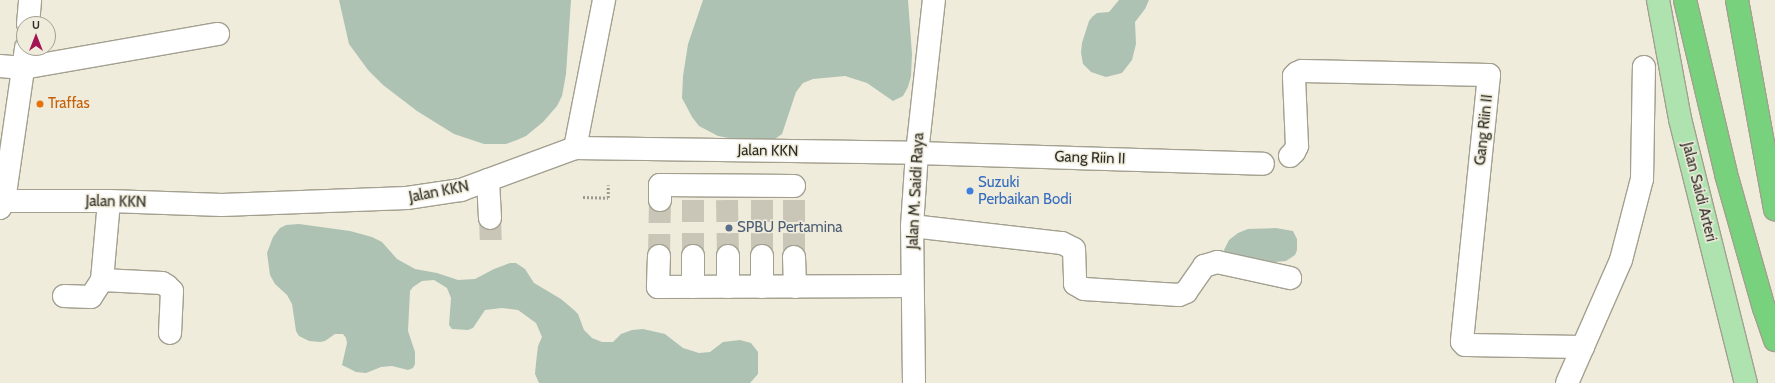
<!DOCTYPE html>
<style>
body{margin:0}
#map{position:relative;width:1775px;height:383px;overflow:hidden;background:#f0ecdc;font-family:Cabin,sans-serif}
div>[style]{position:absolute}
.green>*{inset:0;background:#adc2b3}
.minor-tunnel>*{height:22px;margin-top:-11px;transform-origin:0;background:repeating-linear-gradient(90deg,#c9c6b8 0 22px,transparent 0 33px)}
.path>*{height:2.5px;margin-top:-1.25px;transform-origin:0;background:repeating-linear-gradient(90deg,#9d9a8f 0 2px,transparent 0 4px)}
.roads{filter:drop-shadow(1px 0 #a3a090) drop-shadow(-1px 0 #a3a090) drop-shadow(0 1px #a3a090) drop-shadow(0 -1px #a3a090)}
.minor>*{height:22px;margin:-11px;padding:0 11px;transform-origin:11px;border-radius:11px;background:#fff}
.major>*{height:22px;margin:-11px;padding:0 11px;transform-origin:11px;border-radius:11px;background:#aee3b0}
.highway>*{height:22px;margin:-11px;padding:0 11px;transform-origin:11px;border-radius:11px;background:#78d17c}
.dots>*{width:11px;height:11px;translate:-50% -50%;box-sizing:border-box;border:2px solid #f0ecdc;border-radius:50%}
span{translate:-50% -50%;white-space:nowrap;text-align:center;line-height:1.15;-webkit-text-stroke:3px #f0ecdc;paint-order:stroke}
.food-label{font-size:15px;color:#c56008}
.left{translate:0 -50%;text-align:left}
.street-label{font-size:15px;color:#2d2c26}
.shop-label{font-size:15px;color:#366cbe}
.service-label{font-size:15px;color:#4e5e75}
.north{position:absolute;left:16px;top:16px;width:40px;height:40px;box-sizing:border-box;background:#f0ecdc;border:1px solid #a29f93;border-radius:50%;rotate:0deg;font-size:11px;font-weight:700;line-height:16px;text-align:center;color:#2d2c26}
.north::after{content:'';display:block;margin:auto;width:14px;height:18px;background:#a41354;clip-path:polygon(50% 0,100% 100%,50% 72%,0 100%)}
</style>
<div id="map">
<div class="green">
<i style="clip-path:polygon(339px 0,571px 0,566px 74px,562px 96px,557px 106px,543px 122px,526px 136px,517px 140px,506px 144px,484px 144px,454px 134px,417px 111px,383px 85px,368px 70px,349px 44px)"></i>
<i style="clip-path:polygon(703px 0,908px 0,912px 54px,911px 76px,908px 87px,903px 96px,893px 101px,867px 83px,845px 76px,813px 79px,803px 83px,796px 92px,782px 134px,772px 141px,739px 140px,718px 136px,699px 126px,692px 117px,682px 98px,683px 76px,688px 44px)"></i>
<i style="clip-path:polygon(1119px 0,1149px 0,1145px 9px,1135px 22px,1136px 44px,1132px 60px,1122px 73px,1106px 77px,1091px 72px,1083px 64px,1081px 53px,1082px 43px,1089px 21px,1092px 17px,1097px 13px,1109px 12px)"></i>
<i style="clip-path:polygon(299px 224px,350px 231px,372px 237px,382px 242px,397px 259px,415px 269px,437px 273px,458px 280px,475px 279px,494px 269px,510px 263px,516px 263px,525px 269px,534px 283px,561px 299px,574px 310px,578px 314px,584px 330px,592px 338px,602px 342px,613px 342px,621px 334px,632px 330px,643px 329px,665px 334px,683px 348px,699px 353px,710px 352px,723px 342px,740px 340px,751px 343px,758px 352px,758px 374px,750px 383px,539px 383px,535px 374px,536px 363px,538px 346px,542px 337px,536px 323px,518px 310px,502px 308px,485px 310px,473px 328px,468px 330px,452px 329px,449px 325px,451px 298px,447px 288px,434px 280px,422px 281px,413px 287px,410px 291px,408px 331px,415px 352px,415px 364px,413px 368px,408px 370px,392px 366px,381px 367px,366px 373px,356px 372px,342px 365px,347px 343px,346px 338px,343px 334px,335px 334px,325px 341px,320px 342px,309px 341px,299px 336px,296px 331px,292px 304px,287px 295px,275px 284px,270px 275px,267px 253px,273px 237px,280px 228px,286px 225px)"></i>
<i style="clip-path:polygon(1276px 228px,1293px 231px,1297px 239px,1297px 250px,1295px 255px,1286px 261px,1264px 263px,1227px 255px,1224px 250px,1229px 240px,1238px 233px,1248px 229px)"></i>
</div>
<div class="minor-tunnel">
<i style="left:693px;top:200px;width:56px;rotate:90deg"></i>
<i style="left:727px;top:200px;width:56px;rotate:89deg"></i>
<i style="left:762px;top:200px;width:56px;rotate:90deg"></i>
<i style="left:794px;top:200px;width:57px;rotate:90deg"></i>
<i style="left:490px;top:218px;width:31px;rotate:88deg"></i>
<i style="left:659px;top:256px;width:56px;rotate:-89deg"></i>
</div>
<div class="path">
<i style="left:583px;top:197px;width:25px;rotate:2deg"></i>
<i style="left:608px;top:198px;width:13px;rotate:-90deg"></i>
</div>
<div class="roads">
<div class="minor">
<i style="left:28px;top:24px;width:24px;rotate:-85deg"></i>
<i style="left:0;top:66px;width:23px;rotate:5deg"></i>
<i style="left:23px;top:68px;width:198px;rotate:-9.9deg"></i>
<i style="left:575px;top:148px;width:151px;rotate:-78.9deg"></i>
<i style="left:1290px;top:156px;width:6px;rotate:-45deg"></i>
<i style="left:1294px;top:152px;width:7px;rotate:-63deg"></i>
<i style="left:1297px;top:146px;width:70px;rotate:-92.5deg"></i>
<i style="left:1294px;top:76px;width:4px;rotate:-45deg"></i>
<i style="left:1297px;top:73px;width:5px;rotate:-22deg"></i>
<i style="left:1302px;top:71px;width:187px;rotate:1.2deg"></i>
<i style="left:1489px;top:75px;width:268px;rotate:95.8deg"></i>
<i style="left:1462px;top:342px;width:4px;rotate:45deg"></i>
<i style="left:1465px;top:345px;width:118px;rotate:1deg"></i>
<i style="left:488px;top:180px;width:38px;rotate:87deg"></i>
<i style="left:660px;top:200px;width:15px;rotate:-90deg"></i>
<i style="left:660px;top:185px;width:134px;rotate:0.4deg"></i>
<i style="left:4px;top:201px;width:105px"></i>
<i style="left:109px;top:201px;width:113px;rotate:2deg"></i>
<i style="left:222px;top:205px;width:185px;rotate:-2.2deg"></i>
<i style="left:407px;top:198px;width:55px;rotate:-8.4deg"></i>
<i style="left:461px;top:190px;width:121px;rotate:-20.2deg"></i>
<i style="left:575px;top:148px;width:342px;rotate:0.8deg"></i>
<i style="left:917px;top:153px;width:346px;rotate:1.8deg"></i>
<i style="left:0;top:208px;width:8px;rotate:-60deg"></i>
<i style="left:4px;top:201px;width:155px;rotate:-81.8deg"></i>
<i style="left:912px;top:226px;width:151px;rotate:6.5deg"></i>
<i style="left:1062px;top:243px;width:13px;rotate:27deg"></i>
<i style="left:1074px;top:249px;width:35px;rotate:88deg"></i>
<i style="left:1075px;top:284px;width:10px;rotate:29deg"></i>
<i style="left:1084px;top:289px;width:95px;rotate:3.6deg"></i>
<i style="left:1179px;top:295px;width:8px;rotate:-23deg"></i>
<i style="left:1186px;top:292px;width:32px;rotate:-55deg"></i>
<i style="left:1204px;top:266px;width:14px;rotate:-17deg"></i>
<i style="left:1217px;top:262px;width:75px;rotate:12.4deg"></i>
<i style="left:659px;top:256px;width:31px;rotate:92deg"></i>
<i style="left:658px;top:287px;width:254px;rotate:-0.2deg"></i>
<i style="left:693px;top:256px;width:31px;rotate:90deg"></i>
<i style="left:728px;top:256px;width:31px;rotate:90deg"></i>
<i style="left:762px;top:256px;width:31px;rotate:90deg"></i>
<i style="left:794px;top:257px;width:30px;rotate:88deg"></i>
<i style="left:102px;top:280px;width:60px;rotate:2.9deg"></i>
<i style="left:162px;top:283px;width:6px;rotate:31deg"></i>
<i style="left:167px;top:286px;width:7px;rotate:45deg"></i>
<i style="left:172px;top:291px;width:42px;rotate:92.7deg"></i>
<i style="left:64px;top:296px;width:27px;rotate:2deg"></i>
<i style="left:91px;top:297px;width:20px;rotate:-57deg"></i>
<i style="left:102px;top:280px;width:79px;rotate:-84.9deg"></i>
<i style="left:914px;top:383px;width:157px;rotate:-90.7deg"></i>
<i style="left:912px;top:226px;width:73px;rotate:-86.1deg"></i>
<i style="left:917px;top:153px;width:154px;rotate:-83.7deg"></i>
<i style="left:1567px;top:383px;width:134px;rotate:-66.3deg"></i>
<i style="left:1621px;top:260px;width:84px;rotate:-75.5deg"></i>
<i style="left:1642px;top:179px;width:112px;rotate:-89deg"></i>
</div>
<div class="major">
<i style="left:1658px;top:0;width:121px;rotate:79.5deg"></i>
<i style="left:1680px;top:119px;width:272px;rotate:76deg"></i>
</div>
<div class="highway">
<i style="left:1685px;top:0;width:179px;rotate:76.7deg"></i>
<i style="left:1726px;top:174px;width:139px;rotate:74.2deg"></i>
<i style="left:1764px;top:308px;width:34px;rotate:71deg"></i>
<i style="left:1737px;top:0;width:213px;rotate:79.7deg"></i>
</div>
</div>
<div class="dots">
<i style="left:40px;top:104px;background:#e8710a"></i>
<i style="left:970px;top:191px;background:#3f7fe0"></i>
<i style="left:729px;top:228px;background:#5c6f8a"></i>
</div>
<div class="food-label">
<span class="left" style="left:48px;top:104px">Traffas</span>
</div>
<div class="street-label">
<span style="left:1484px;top:130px;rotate:-84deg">Gang Riin II</span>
<span style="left:768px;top:151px;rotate:1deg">Jalan KKN</span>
<span style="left:1090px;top:158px;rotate:2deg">Gang Riin II</span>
<span style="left:916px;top:191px;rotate:-87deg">Jalan M. Saidi Raya</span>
<span style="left:439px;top:192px;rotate:-11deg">Jalan KKN</span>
<span style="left:1699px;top:192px;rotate:76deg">Jalan Saidi Arteri</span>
<span style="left:116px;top:202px;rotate:1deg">Jalan KKN</span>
</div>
<div class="shop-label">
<span class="left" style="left:978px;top:191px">Suzuki<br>Perbaikan Bodi</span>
</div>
<div class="service-label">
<span class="left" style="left:737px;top:228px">SPBU Pertamina</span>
</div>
<div class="north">U</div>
</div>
